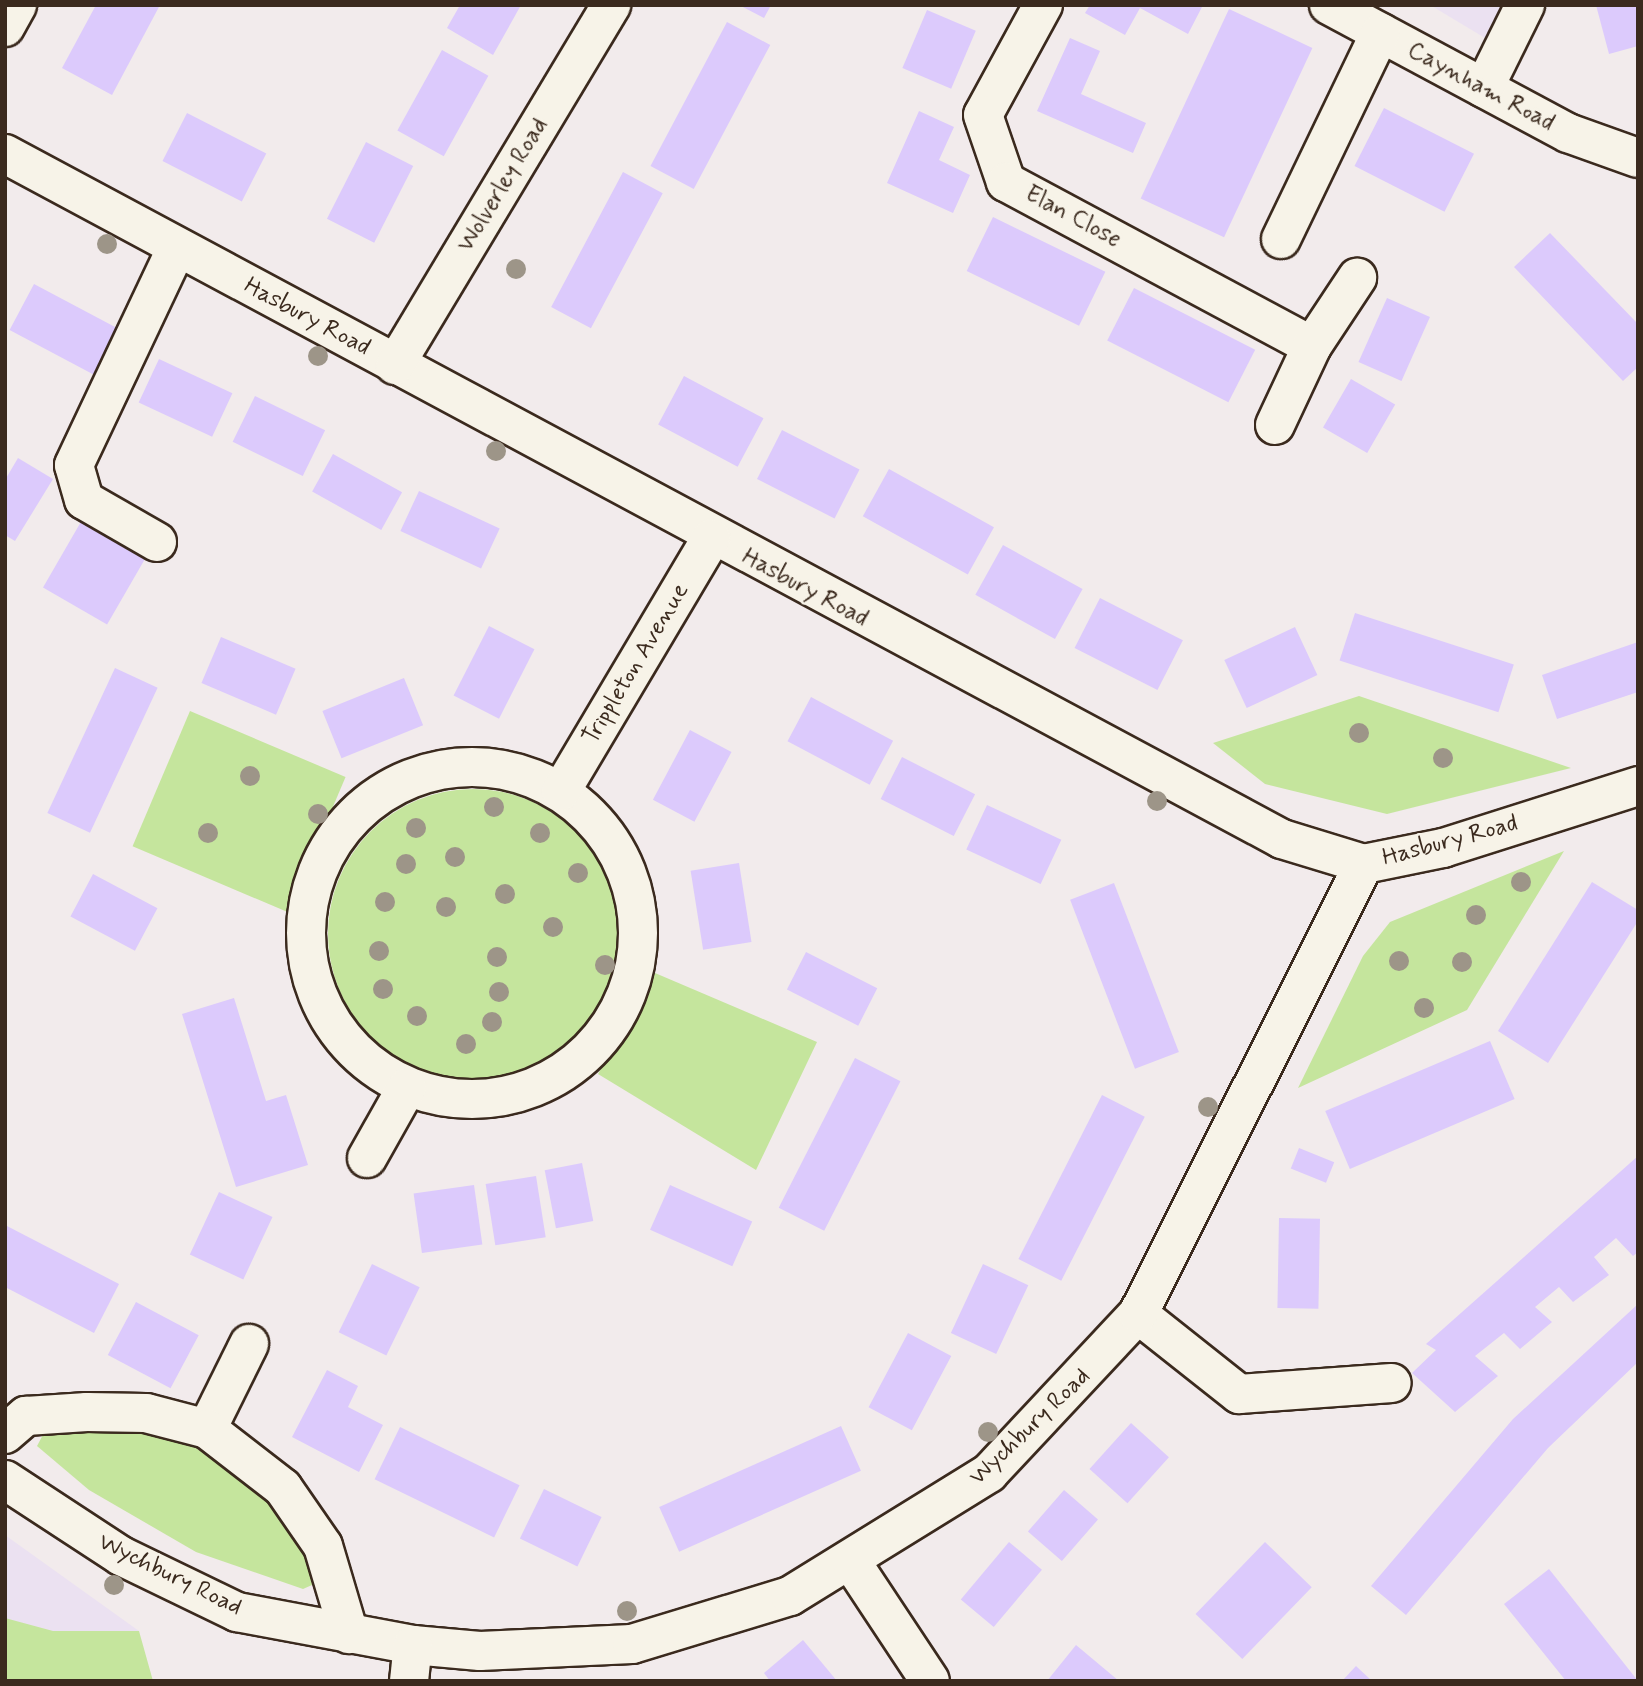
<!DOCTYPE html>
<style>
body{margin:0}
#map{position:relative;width:1643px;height:1686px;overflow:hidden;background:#f2ebec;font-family:Mynerve,sans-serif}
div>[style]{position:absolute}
.built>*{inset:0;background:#ebe1f1}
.green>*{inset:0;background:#c5e59d;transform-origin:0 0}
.round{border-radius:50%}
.building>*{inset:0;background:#dccafc;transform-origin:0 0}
.roads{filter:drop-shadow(2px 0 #3b2a1e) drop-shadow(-2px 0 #3b2a1e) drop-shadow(0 2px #3b2a1e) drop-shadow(0 -2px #3b2a1e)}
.minor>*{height:38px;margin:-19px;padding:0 19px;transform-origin:19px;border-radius:19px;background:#f7f3e8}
.minor>.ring{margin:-19px;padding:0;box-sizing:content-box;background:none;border:38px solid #f7f3e8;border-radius:50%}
.trees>*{width:20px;height:20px;margin:-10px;border-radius:50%;background:#9d9588}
span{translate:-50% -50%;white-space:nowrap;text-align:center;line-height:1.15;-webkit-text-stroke:5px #f7f3e8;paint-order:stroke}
.street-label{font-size:24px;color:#3b2a1e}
.frame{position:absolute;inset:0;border:7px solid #3b2a1e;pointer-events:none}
</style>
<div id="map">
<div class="built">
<i style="clip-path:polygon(1430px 5px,1526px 5px,1500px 47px)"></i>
<i style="clip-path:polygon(5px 1535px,139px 1631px,122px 1681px,5px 1681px)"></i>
</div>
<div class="green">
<i style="clip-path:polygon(1359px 696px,1571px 768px,1387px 814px,1265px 784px,1213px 743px)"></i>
<i style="left:190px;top:711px;width:169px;height:147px;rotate:23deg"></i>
<i class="round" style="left:328px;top:789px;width:290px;height:290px"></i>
<i style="clip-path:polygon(1564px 851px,1467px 1010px,1298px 1088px,1363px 956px,1390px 922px)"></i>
<i style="clip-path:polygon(655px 973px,817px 1042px,756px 1170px,598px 1074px)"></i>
<i style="clip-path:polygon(65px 1425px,170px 1434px,216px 1456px,283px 1506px,317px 1575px,312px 1585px,303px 1589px,196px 1552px,89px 1490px,37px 1446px,45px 1431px)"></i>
<i style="clip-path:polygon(5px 1618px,53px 1631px,139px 1631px,153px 1681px,5px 1681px)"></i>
</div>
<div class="building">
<i style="clip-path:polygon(96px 5px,160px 5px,112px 95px,62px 68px)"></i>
<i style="clip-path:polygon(460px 5px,521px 5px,493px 55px,447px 28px)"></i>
<i style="clip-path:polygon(739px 5px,771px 5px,764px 18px)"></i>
<i style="clip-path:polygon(1090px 5px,1203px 5px,1188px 34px,1140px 8px,1125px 35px,1085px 13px)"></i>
<i style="clip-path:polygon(1596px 5px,1638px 5px,1638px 46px,1609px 54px)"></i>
<i style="left:1229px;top:9px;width:92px;height:209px;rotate:25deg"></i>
<i style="left:927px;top:10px;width:53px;height:63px;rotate:23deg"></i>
<i style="left:727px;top:22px;width:49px;height:163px;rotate:28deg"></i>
<i style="clip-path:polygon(1070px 38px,1100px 51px,1081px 94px,1146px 123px,1133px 153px,1037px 111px)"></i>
<i style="left:442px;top:50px;width:53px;height:92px;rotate:29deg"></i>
<i style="left:1384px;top:108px;width:101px;height:65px;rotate:27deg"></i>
<i style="clip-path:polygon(919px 111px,954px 127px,939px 160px,970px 175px,953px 213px,887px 183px)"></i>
<i style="left:187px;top:113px;width:89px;height:54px;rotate:27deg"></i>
<i style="left:366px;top:142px;width:53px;height:86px;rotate:27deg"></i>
<i style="left:623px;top:172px;width:45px;height:153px;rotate:28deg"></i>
<i style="left:993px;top:217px;width:125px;height:60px;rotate:26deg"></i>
<i style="clip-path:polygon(1550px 233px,1638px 324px,1638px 367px,1623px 381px,1514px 267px)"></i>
<i style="left:34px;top:284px;width:95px;height:52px;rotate:28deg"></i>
<i style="left:1134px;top:288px;width:136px;height:59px;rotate:27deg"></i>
<i style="left:1387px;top:298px;width:47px;height:70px;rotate:24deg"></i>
<i style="left:159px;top:359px;width:81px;height:48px;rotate:25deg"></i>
<i style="left:684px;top:376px;width:90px;height:55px;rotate:28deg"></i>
<i style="left:1351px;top:379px;width:51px;height:56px;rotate:30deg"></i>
<i style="left:255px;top:396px;width:78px;height:51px;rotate:26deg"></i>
<i style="left:782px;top:430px;width:87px;height:55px;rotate:27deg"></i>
<i style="left:333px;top:454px;width:79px;height:43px;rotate:29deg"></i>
<i style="clip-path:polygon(18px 458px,53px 479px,15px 541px,5px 535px,5px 480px)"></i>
<i style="left:889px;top:469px;width:120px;height:54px;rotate:29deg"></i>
<i style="left:419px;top:491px;width:89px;height:44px;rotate:25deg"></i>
<i style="left:82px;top:520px;width:74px;height:78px;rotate:30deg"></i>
<i style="left:1003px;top:545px;width:91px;height:57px;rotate:29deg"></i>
<i style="left:1100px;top:598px;width:93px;height:56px;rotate:27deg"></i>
<i style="left:1355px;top:613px;width:167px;height:50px;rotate:18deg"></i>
<i style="left:489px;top:626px;width:51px;height:78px;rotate:27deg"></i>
<i style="left:1295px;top:627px;width:53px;height:78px;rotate:65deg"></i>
<i style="left:221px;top:637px;width:81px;height:50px;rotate:23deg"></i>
<i style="clip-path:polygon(1638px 642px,1638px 692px,1557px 719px,1542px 675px)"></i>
<i style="left:115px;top:668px;width:47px;height:160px;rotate:25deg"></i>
<i style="left:404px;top:678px;width:51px;height:88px;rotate:68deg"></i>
<i style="left:811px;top:697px;width:93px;height:50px;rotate:28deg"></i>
<i style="left:690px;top:730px;width:47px;height:79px;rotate:28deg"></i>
<i style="left:902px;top:757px;width:82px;height:47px;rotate:27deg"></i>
<i style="left:987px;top:805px;width:82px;height:49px;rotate:25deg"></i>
<i style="left:739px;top:863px;width:80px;height:49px;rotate:81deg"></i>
<i style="left:93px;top:874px;width:73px;height:48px;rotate:28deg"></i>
<i style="clip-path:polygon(1592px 882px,1638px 910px,1638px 921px,1548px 1063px,1498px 1031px)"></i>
<i style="left:1114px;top:883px;width:181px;height:47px;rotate:69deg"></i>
<i style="left:806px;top:952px;width:80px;height:42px;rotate:27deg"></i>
<i style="clip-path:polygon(234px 998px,266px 1101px,286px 1095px,308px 1165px,236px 1187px,182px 1014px)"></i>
<i style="left:1490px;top:1041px;width:63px;height:179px;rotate:67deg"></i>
<i style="left:855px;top:1058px;width:51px;height:168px;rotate:27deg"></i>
<i style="left:1102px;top:1095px;width:48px;height:184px;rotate:27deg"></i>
<i style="left:1299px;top:1148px;width:38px;height:22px;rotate:22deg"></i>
<i style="clip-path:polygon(1638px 1156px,1638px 1252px,1633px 1256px,1616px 1238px,1594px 1257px,1609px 1275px,1573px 1302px,1559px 1287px,1535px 1307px,1552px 1322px,1520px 1349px,1504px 1333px,1475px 1356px,1498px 1376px,1455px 1412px,1412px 1373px,1436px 1350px,1426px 1344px)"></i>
<i style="left:582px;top:1163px;width:59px;height:38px;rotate:79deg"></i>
<i style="left:536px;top:1176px;width:62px;height:51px;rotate:81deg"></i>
<i style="left:474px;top:1185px;width:60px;height:61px;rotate:82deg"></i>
<i style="left:670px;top:1185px;width:90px;height:49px;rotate:24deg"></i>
<i style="left:219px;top:1192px;width:59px;height:69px;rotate:25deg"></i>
<i style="left:1279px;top:1218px;width:41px;height:90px;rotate:1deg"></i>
<i style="clip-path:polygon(5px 1225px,119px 1284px,94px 1333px,5px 1287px)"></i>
<i style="left:372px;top:1264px;width:53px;height:76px;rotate:26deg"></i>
<i style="left:983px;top:1264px;width:50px;height:76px;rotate:25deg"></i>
<i style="left:136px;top:1302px;width:71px;height:60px;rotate:28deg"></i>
<i style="clip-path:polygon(1638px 1304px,1638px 1362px,1548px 1448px,1406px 1615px,1371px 1586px,1513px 1419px)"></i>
<i style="left:908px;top:1333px;width:49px;height:84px;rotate:28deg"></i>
<i style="clip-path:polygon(327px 1370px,358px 1386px,348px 1407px,383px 1425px,359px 1472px,292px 1437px)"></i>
<i style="left:1131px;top:1423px;width:51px;height:62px;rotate:42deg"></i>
<i style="left:841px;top:1426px;width:49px;height:199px;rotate:66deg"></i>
<i style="left:400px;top:1427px;width:133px;height:58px;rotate:26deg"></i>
<i style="left:544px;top:1489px;width:64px;height:55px;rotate:26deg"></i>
<i style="left:1064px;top:1490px;width:45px;height:55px;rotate:41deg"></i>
<i style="left:1009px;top:1542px;width:43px;height:75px;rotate:40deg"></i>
<i style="left:1265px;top:1542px;width:65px;height:100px;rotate:44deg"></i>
<i style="clip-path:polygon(1549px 1569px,1619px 1657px,1638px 1681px,1566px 1681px,1504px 1604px)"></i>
<i style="clip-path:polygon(803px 1640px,837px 1681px,770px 1681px,764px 1673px)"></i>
<i style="clip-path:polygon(1076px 1645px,1119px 1681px,1047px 1681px)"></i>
<i style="clip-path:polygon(1356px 1666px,1372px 1681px,1342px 1681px)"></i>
</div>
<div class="roads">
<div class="minor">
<i style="left:1043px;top:5px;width:125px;rotate:118.6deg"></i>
<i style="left:983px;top:115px;width:71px;rotate:71.1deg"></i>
<i style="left:1006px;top:182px;width:347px;rotate:28.2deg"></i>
<i style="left:1329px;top:5px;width:271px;rotate:28.2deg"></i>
<i style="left:1568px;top:133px;width:74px;rotate:19.7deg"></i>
<i style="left:5px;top:27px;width:25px;rotate:-61deg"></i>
<i style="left:1484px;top:88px;width:93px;rotate:-63.7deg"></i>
<i style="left:5px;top:154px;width:1449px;rotate:28.21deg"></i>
<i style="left:1282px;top:839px;width:86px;rotate:17deg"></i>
<i style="left:1364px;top:864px;width:81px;rotate:-11.4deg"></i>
<i style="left:1443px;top:848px;width:205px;rotate:-17.6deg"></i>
<i style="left:1281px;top:239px;width:229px;rotate:-64.3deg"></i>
<i style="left:395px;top:365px;width:420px;rotate:-59deg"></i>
<i style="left:1275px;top:425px;width:87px;rotate:-64.9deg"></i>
<i style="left:1312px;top:346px;width:82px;rotate:-56.5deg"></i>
<i style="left:157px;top:542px;width:84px;rotate:-150.1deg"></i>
<i style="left:84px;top:500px;width:36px;rotate:-106deg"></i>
<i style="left:74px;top:465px;width:241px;rotate:-64.7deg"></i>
<i class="ring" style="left:306px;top:767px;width:294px;height:294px"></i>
<i style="left:561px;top:791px;width:294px;rotate:-59.3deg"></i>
<i style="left:367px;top:1158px;width:81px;rotate:-60.6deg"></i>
<i style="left:1138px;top:1314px;width:129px;rotate:38.4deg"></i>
<i style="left:1239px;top:1394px;width:153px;rotate:-4.1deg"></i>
<i style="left:207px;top:1429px;width:95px;rotate:-63.7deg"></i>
<i style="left:5px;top:1434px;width:28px;rotate:-41deg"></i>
<i style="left:26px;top:1416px;width:61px;rotate:-3.8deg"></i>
<i style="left:87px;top:1412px;width:59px;rotate:1deg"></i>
<i style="left:146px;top:1413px;width:63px;rotate:14.7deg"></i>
<i style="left:207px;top:1429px;width:96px;rotate:37.8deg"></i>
<i style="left:283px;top:1488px;width:70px;rotate:55.4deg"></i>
<i style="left:323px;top:1546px;width:92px;rotate:73.5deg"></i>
<i style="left:5px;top:1480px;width:139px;rotate:33.2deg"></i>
<i style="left:121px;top:1556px;width:129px;rotate:25.8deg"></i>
<i style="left:237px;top:1612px;width:179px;rotate:10.6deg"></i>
<i style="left:413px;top:1645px;width:67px;rotate:5.1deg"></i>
<i style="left:480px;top:1651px;width:152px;rotate:-2.6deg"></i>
<i style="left:632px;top:1644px;width:165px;rotate:-16.9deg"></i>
<i style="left:790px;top:1596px;width:234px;rotate:-31.7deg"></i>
<i style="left:989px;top:1473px;width:218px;rotate:-46.9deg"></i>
<i style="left:1138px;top:1314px;width:504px;rotate:-63.33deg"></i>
<i style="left:852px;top:1563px;width:141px;rotate:56.5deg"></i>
<i style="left:409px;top:1681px;width:36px;rotate:-84deg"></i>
</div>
</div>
<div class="trees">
<i style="left:107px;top:244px"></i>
<i style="left:516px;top:269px"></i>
<i style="left:318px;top:356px"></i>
<i style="left:496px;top:451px"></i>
<i style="left:1359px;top:733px"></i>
<i style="left:1443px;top:758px"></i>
<i style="left:250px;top:776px"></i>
<i style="left:1157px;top:801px"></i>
<i style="left:494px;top:807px"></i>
<i style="left:318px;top:814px"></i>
<i style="left:416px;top:828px"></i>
<i style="left:208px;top:833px"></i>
<i style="left:540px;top:833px"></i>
<i style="left:455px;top:857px"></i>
<i style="left:406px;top:864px"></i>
<i style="left:578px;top:873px"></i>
<i style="left:1521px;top:882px"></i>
<i style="left:505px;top:894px"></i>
<i style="left:385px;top:902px"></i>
<i style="left:446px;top:907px"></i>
<i style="left:1476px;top:915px"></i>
<i style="left:553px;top:927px"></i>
<i style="left:379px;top:951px"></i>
<i style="left:497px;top:957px"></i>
<i style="left:1399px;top:961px"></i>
<i style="left:1462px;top:962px"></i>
<i style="left:605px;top:965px"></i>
<i style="left:383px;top:989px"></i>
<i style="left:499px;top:992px"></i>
<i style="left:1424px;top:1008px"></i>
<i style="left:417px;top:1016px"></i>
<i style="left:492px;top:1022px"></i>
<i style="left:466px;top:1044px"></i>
<i style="left:1208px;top:1107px"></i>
<i style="left:988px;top:1432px"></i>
<i style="left:114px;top:1585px"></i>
<i style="left:627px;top:1611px"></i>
</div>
<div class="street-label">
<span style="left:1481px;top:87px;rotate:28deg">Caynham Road</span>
<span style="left:503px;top:185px;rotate:-59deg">Wolverley Road</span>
<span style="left:1073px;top:217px;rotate:28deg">Elan Close</span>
<span style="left:307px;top:317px;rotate:28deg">Hasbury Road</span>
<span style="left:805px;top:588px;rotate:28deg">Hasbury Road</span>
<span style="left:636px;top:664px;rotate:-59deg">Trippleton Avenue</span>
<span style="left:1450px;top:841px;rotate:-15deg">Hasbury Road</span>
<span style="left:1030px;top:1427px;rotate:-44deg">Wychbury Road</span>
<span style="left:170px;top:1575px;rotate:26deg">Wychbury Road</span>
</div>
<div class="frame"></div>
</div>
